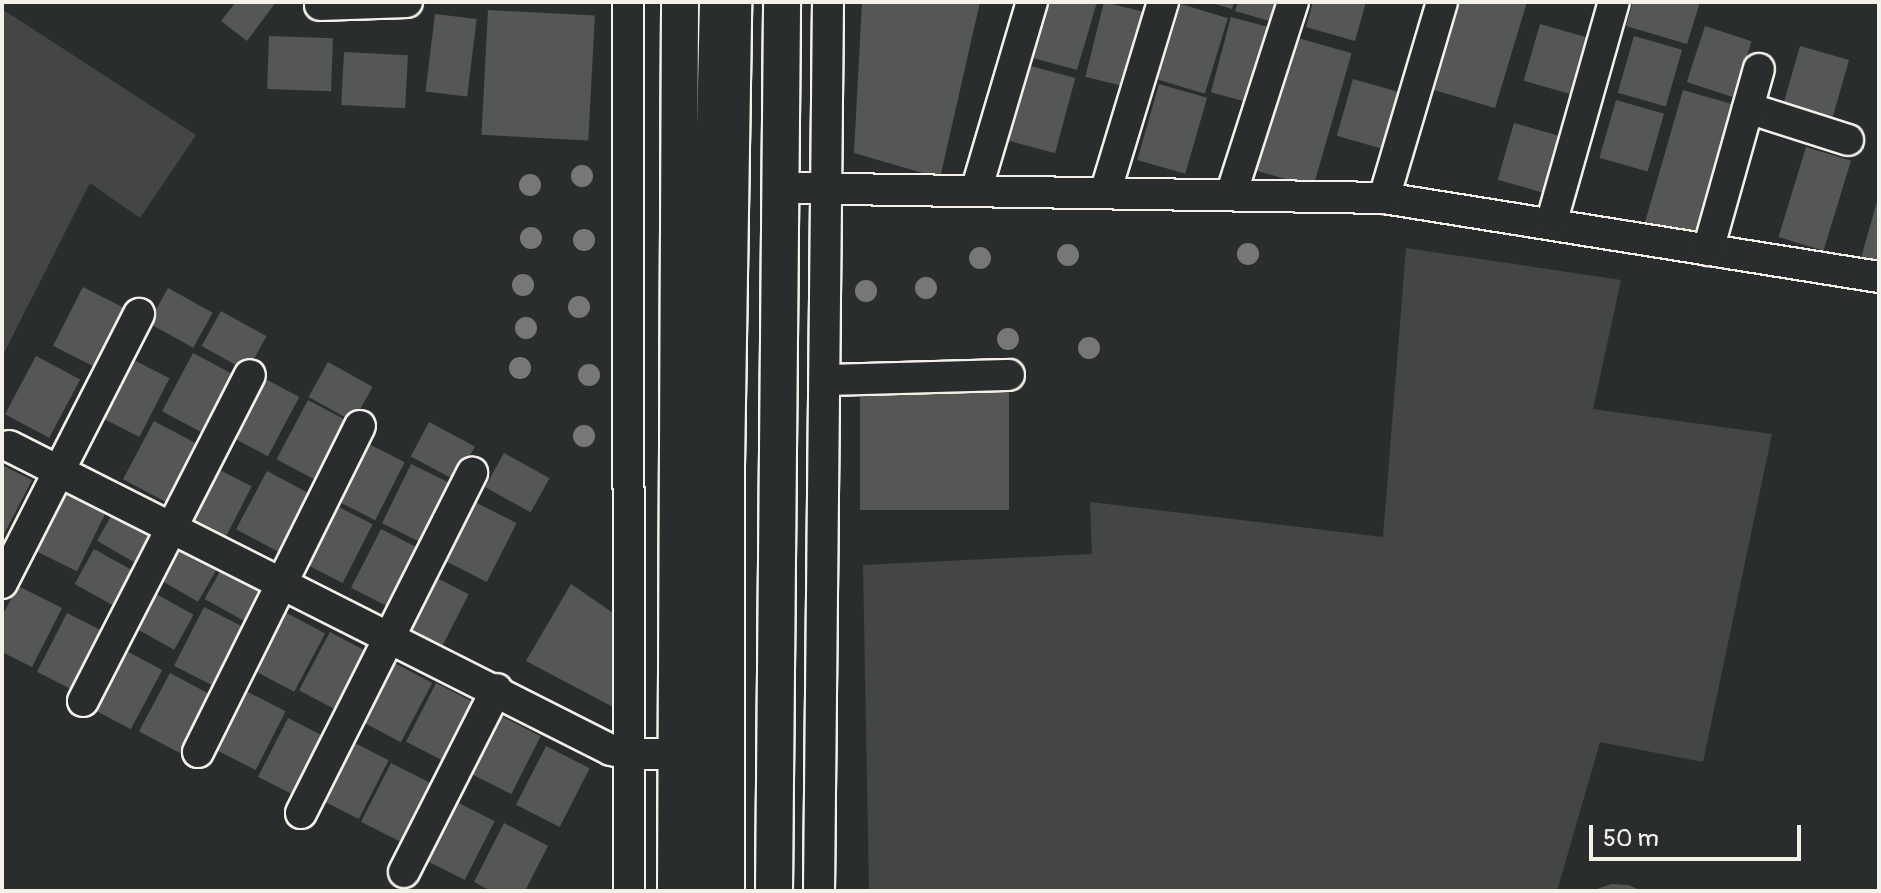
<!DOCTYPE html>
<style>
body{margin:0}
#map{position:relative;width:1881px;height:893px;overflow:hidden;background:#2a2d2e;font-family:Pangolin,sans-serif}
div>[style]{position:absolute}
.green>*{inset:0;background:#444645}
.building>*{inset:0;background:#555756;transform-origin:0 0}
.roads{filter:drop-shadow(2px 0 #f4f1e8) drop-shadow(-2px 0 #f4f1e8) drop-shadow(0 2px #f4f1e8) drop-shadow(0 -2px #f4f1e8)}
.minor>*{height:30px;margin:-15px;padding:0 15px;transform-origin:15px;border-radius:15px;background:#2a2d2e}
.major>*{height:36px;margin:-18px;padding:0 18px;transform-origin:18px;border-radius:18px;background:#2a2d2e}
.trees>*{width:22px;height:22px;margin:-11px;border-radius:50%;background:#777875}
span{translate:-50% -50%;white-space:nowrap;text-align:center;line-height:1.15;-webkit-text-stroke:6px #2a2d2e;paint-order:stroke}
.frame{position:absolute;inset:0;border:4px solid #f4f1e8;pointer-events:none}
.scale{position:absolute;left:1589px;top:825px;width:212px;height:36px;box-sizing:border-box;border:4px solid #f4f1e8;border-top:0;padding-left:10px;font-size:24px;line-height:28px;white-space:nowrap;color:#f4f1e8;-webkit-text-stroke:6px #2a2d2e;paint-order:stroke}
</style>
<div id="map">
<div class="green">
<i style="clip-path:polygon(2px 9px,196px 135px,140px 218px,90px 183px,2px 357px)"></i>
<i style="clip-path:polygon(1406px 248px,1621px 280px,1593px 409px,1772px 434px,1703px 762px,1600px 742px,1557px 891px,869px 891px,863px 565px,1092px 554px,1090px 502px,1383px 537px)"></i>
</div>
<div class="building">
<i style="clip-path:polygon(236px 2px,276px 2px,247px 41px,221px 21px)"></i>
<i style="clip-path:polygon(862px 2px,980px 2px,940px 178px,854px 153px)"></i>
<i style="clip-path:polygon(1045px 2px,1097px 2px,1077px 70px,1029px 57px)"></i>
<i style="left:1104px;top:2px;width:49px;height:77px;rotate:14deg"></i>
<i style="clip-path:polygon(1209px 2px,1234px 2px,1232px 9px)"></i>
<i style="clip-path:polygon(1238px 2px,1290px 2px,1283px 25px,1235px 11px)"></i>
<i style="clip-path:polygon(1313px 2px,1366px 2px,1355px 41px,1306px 27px)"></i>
<i style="clip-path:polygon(1460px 2px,1527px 2px,1495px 108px,1434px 90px)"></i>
<i style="clip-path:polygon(1633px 2px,1700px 2px,1687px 44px,1626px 26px)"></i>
<i style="left:1181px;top:4px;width:49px;height:79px;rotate:17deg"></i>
<i style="left:488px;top:10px;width:107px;height:125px;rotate:3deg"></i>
<i style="left:435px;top:14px;width:42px;height:78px;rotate:7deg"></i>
<i style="left:1231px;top:17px;width:50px;height:78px;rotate:15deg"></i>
<i style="left:1540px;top:24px;width:50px;height:59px;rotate:16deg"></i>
<i style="left:1705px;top:26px;width:49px;height:59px;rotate:18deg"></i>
<i style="left:269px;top:36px;width:64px;height:53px;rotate:2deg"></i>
<i style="left:1291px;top:36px;width:63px;height:139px;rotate:16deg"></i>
<i style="left:1634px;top:36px;width:50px;height:59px;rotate:16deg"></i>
<i style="left:1800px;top:46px;width:51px;height:59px;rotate:16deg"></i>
<i style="left:344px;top:52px;width:64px;height:53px;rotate:3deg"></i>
<i style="left:1027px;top:65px;width:50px;height:78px;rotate:15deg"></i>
<i style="left:1353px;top:79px;width:50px;height:59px;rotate:16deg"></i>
<i style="left:1159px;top:84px;width:50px;height:79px;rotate:16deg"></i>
<i style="left:1683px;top:90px;width:65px;height:139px;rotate:16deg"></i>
<i style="left:1616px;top:100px;width:50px;height:60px;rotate:16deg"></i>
<i style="left:1514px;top:123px;width:50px;height:59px;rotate:16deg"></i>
<i style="left:1806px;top:147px;width:47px;height:94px;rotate:17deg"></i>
<i style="clip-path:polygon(1878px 198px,1879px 198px,1879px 263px,1861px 258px)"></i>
<i style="left:83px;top:287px;width:49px;height:66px;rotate:27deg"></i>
<i style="left:168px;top:288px;width:51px;height:40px;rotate:29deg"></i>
<i style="left:221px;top:311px;width:52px;height:40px;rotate:29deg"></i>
<i style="left:193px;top:353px;width:49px;height:66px;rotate:28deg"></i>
<i style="left:124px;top:355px;width:51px;height:66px;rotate:27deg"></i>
<i style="left:36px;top:356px;width:50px;height:66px;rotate:28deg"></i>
<i style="left:328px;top:362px;width:51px;height:40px;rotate:29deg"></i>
<i style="left:256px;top:374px;width:49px;height:67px;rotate:28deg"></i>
<i style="left:1009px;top:390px;width:120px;height:149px;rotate:90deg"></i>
<i style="left:308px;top:400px;width:49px;height:67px;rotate:28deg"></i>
<i style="left:154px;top:421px;width:50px;height:66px;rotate:28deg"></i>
<i style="left:429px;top:422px;width:52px;height:39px;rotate:28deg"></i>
<i style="left:361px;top:440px;width:49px;height:65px;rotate:27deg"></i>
<i style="left:504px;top:453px;width:52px;height:39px;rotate:29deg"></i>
<i style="left:208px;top:464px;width:49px;height:66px;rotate:27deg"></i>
<i style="left:411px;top:464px;width:50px;height:66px;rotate:26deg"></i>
<i style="clip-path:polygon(2px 465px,32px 480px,2px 538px)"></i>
<i style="left:267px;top:471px;width:50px;height:66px;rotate:28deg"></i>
<i style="left:61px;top:490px;width:50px;height:66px;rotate:26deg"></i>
<i style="left:473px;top:501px;width:49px;height:66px;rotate:27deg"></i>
<i style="left:329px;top:502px;width:49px;height:66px;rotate:27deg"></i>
<i style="left:117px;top:506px;width:52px;height:40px;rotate:30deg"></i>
<i style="left:381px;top:529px;width:51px;height:66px;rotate:27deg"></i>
<i style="left:173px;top:541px;width:52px;height:40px;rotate:30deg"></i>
<i style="left:94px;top:549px;width:52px;height:40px;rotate:29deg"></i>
<i style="left:224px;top:564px;width:51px;height:40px;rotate:29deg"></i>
<i style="left:425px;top:572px;width:49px;height:66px;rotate:27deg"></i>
<i style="clip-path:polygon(571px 584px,616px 615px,613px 707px,526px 661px)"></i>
<i style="clip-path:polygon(18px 586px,62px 608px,32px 667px,2px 652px,2px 616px)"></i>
<i style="left:149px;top:590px;width:51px;height:40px;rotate:29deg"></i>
<i style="left:204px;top:607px;width:49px;height:66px;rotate:27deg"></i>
<i style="left:281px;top:610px;width:50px;height:66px;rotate:28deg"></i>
<i style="left:67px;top:613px;width:49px;height:66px;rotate:27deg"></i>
<i style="left:330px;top:632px;width:50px;height:66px;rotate:28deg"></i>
<i style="left:119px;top:647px;width:49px;height:67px;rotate:28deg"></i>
<i style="left:389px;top:660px;width:49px;height:67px;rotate:28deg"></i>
<i style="left:170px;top:673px;width:50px;height:66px;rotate:28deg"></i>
<i style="left:436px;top:683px;width:49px;height:66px;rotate:27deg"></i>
<i style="left:242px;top:689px;width:49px;height:66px;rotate:27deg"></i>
<i style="left:497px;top:714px;width:49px;height:65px;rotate:27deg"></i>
<i style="left:288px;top:718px;width:49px;height:66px;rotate:27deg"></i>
<i style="left:345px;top:738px;width:49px;height:66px;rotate:27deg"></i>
<i style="left:546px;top:746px;width:49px;height:66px;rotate:27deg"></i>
<i style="left:391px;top:763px;width:48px;height:66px;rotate:27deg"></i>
<i style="left:451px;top:799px;width:49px;height:66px;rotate:27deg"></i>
<i style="clip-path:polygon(504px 823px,548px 846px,525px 891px,491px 891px,474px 882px)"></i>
<i style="clip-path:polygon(1612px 884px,1628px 885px,1643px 891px,1591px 891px)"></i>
</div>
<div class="roads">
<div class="minor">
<i style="left:628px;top:2px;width:889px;rotate:89.94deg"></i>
<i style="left:320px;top:5px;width:87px;rotate:-2deg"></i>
<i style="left:1748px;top:108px;width:105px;rotate:17.7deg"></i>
<i style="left:782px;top:188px;width:602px;rotate:0.95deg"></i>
<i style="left:1384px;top:198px;width:501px;rotate:9.07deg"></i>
<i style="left:976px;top:191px;width:197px;rotate:-73.5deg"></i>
<i style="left:1105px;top:193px;width:200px;rotate:-73.1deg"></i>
<i style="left:1231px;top:195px;width:203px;rotate:-72.2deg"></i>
<i style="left:1384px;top:198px;width:204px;rotate:-73.5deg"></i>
<i style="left:1551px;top:224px;width:231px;rotate:-74.2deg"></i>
<i style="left:1708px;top:250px;width:188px;rotate:-74.3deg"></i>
<i style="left:825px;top:380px;width:184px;rotate:-1.6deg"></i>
<i style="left:9px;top:446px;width:674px;rotate:26.79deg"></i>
<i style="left:611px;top:750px;width:18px;rotate:13deg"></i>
<i style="left:629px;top:754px;width:47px"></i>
<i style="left:2px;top:583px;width:302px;rotate:-63deg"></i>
<i style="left:83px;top:701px;width:366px;rotate:-62.9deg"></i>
<i style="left:198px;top:752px;width:364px;rotate:-63.6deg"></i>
<i style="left:301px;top:813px;width:381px;rotate:-63.3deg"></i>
<i style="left:404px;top:872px;width:205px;rotate:-63.1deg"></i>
<i style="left:702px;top:891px;width:520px;rotate:-89.56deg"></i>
<i style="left:706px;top:371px;width:369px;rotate:-88.6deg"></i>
<i style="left:729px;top:891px;width:425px;rotate:-90deg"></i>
<i style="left:729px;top:466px;width:464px;rotate:-89.1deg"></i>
<i style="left:819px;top:891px;width:889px;rotate:-89.42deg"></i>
</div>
<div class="major">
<i style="left:676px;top:891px;width:889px;rotate:-89.74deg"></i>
<i style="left:774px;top:891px;width:889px;rotate:-89.48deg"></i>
</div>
</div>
<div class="trees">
<i style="left:582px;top:176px"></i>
<i style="left:530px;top:185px"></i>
<i style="left:531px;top:238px"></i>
<i style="left:584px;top:240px"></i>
<i style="left:1248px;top:254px"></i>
<i style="left:1068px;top:255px"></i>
<i style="left:980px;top:258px"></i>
<i style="left:523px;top:285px"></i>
<i style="left:926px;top:288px"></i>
<i style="left:866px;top:291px"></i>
<i style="left:579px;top:307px"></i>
<i style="left:526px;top:328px"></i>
<i style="left:1008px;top:339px"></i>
<i style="left:1089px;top:348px"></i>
<i style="left:520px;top:368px"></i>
<i style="left:589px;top:375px"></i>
<i style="left:584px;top:436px"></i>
</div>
<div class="frame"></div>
<div class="scale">50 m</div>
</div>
